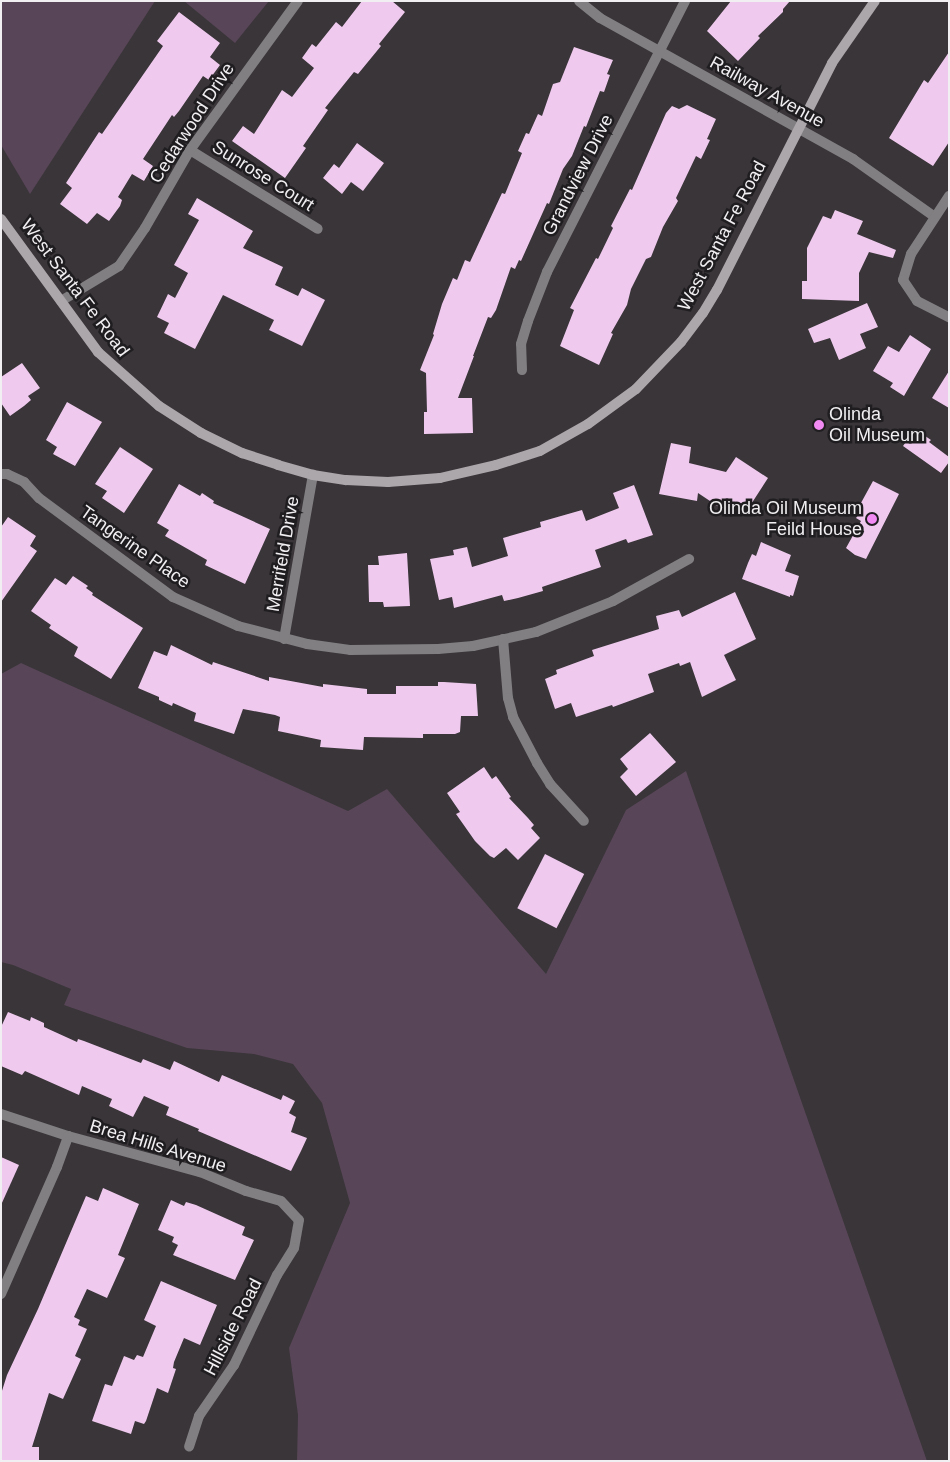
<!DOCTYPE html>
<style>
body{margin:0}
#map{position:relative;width:950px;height:1462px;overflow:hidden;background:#393539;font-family:Helvetica,sans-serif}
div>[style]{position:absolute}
.green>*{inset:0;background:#584557}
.building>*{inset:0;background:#efcaee;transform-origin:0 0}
.street>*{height:10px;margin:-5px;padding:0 5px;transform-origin:5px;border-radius:5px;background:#817f81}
.secondary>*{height:10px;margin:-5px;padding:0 5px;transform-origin:5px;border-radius:5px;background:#aba7aa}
.dots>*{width:14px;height:14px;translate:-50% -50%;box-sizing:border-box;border:2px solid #1f1d1f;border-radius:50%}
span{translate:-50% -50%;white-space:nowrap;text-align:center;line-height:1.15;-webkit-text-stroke:5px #1f1d1f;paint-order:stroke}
.street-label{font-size:18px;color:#f1eff1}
.poi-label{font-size:18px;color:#f1eff1}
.left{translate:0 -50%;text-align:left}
.right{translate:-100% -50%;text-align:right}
.frame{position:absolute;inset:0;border:2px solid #f1eff1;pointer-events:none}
</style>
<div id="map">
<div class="green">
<i style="clip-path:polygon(1px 1px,155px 1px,30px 194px,1px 145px)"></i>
<i style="clip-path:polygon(184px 1px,269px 1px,235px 43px)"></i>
<i style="clip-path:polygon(21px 663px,348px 811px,387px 789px,546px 974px,626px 810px,686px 771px,927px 1461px,297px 1461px,298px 1415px,289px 1348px,350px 1203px,322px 1103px,293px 1064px,254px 1054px,187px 1048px,64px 1005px,71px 989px,13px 965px,1px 962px,1px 674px)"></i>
</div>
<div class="building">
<i style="clip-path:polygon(362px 1px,392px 1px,405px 12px,379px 44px,381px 46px,358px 74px,354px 72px,325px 108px,328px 110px,303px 146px,306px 148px,285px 178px,232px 141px,243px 126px,254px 134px,282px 90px,292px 97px,314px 68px,302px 58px,312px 44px,316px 47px,336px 22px,342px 27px)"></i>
<i style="clip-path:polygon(731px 1px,790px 1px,783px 9px,783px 12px,758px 36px,760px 38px,738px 61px,707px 31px)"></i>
<i style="clip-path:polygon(179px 12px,220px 43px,210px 57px,220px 65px,209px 80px,203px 76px,179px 111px,174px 117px,172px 115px,143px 159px,153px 166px,144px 181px,132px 174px,118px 197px,122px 200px,120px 206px,109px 221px,97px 213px,87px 224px,60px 204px,72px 188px,66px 183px,99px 132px,102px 134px,163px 46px,157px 41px)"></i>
<i style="clip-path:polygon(574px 47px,613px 60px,607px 74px,610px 75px,604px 92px,600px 91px,586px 127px,584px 126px,572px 156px,563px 169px,549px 204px,547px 203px,521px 261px,519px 260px,515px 269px,511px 267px,496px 310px,491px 318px,488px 317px,473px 356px,474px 356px,458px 398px,472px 398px,473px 433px,424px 434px,424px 412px,427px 412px,426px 373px,420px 370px,434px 335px,433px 334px,442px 304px,453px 278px,457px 280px,465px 260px,470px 262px,502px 193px,505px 194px,522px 153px,518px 151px,526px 133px,529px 134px,538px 114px,542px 116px,553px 84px,560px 82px)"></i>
<i style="clip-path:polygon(949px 52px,949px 142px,933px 166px,889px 138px,924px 80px,928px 83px)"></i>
<i style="clip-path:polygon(687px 105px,716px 119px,707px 139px,710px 140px,701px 159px,696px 156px,676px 198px,678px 201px,663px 227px,651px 257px,646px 259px,631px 289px,627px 305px,611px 333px,613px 334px,599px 365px,560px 346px,574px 310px,570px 308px,596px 258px,598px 259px,613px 228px,611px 226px,630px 189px,632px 190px,666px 113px,672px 106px,679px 109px)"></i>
<i style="clip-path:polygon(357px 143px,384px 163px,363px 191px,351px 182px,342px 194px,323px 178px,334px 164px,339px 168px)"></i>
<i style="clip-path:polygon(197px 198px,253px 231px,243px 248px,283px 267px,275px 285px,298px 296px,302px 288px,325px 300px,302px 346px,269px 330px,274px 320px,223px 295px,195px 349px,164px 333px,169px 323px,157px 317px,168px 294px,175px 298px,188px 273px,174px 265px,199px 220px,188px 214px)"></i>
<i style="clip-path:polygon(835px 210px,863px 221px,857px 234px,896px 250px,893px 258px,869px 252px,859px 273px,859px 301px,802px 299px,802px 281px,807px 281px,807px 248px,823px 216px,831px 219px)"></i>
<i style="clip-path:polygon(867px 303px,878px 327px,860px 334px,866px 348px,839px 360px,830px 338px,814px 343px,808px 329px)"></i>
<i style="clip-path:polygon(910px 335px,931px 349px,904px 396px,890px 387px,893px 383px,873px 371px,888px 346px,899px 352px)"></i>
<i style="clip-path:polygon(22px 363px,40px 388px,28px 396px,31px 400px,24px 406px,10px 416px,1px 403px,1px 377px)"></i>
<i style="clip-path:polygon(949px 371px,949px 408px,932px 398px)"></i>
<i style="clip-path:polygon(67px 402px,102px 422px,75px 466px,53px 454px,57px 447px,46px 440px)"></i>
<i style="clip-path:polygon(915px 429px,931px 440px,929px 442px,949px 457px,949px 462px,941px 473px,903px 446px)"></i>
<i style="clip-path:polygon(671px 443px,691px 447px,689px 463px,726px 472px,736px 457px,768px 478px,746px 512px,744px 511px,742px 514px,732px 507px,728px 513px,698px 493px,697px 501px,659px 494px)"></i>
<i style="clip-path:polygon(120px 447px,153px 469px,124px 513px,102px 498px,107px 491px,95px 484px)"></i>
<i style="clip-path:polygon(873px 481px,899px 494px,866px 559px,855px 555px,846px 548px,861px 521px,856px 518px,859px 514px,856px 512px)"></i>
<i style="clip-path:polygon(179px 484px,200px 496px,202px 493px,214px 501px,213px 503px,270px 529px,245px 584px,205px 565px,207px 560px,165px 536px,169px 530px,157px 523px)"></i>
<i style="clip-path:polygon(634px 485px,653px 535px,628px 543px,626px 539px,595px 550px,601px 567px,542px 587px,543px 591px,518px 598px,504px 601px,502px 595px,454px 608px,452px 597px,439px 600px,430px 559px,454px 555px,453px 550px,467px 547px,472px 567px,508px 556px,503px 538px,541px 527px,540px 522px,582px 510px,586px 521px,619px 508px,613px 493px)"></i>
<i style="clip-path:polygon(8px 517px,36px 536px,30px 546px,37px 551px,1px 602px,1px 527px)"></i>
<i style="clip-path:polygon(761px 542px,791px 555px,785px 571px,799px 576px,793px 596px,790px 595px,790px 597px,742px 579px,748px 563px,752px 554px,756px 556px)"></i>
<i style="clip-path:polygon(407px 553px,410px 606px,384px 607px,383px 602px,369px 602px,368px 565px,379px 565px,378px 556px)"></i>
<i style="clip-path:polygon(73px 576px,88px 586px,86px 588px,93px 593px,92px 595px,143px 628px,111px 679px,74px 656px,78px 647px,49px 628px,51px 625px,31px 611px,55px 578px,66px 585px)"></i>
<i style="clip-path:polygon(735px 592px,756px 639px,724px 655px,736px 680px,702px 697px,690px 662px,680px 666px,679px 663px,648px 674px,654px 692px,613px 707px,612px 705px,576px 717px,571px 703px,555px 709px,545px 679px,557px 674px,556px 670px,594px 656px,592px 650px,659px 629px,656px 616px,679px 610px,682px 617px)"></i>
<i style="clip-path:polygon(171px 645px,212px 665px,213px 662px,269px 681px,269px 677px,323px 687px,323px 684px,341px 686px,367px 689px,367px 694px,396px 694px,396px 686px,438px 686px,438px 682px,444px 682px,476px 684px,478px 716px,461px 716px,460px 732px,455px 734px,423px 734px,423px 738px,364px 737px,363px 750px,320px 747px,321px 740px,278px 731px,280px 717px,275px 715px,243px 709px,234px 734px,194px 721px,196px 713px,173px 703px,172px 706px,159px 700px,159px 697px,138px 688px,154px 651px,167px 656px)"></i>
<i style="clip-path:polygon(650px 733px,676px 762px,636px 796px,620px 777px,628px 769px,620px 759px)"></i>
<i style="clip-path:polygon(484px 767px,492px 779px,496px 776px,511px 797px,509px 798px,528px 818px,534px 825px,531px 828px,540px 838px,518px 860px,506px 848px,494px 858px,490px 856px,475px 841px,456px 814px,460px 812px,447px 793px)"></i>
<i style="left:545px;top:854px;width:44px;height:61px;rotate:27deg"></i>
<i style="clip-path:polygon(8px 1012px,30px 1021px,31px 1017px,44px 1023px,44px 1027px,77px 1042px,78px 1039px,84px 1041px,141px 1063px,143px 1059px,170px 1070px,174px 1061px,219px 1082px,222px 1075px,281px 1100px,283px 1095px,295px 1101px,289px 1113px,296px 1117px,291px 1132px,307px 1138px,301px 1151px,291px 1171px,198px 1131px,199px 1129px,166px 1115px,169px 1107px,144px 1096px,133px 1117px,109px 1106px,112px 1099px,82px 1086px,79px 1095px,25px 1071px,22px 1075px,1px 1066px,1px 1027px)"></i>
<i style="clip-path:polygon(1px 1157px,19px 1165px,1px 1205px)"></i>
<i style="clip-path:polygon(103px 1188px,139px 1204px,118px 1255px,125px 1258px,107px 1298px,87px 1289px,74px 1317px,80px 1320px,78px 1325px,87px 1329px,75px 1356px,81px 1359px,63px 1399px,49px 1393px,32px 1447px,39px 1447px,39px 1460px,1px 1461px,1px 1394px,7px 1375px,38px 1309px,86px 1196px,98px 1201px)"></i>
<i style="clip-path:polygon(171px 1200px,184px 1206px,186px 1202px,196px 1205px,245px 1227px,242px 1235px,254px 1240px,235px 1280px,173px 1255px,178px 1245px,172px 1242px,174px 1237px,158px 1230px)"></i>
<i style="clip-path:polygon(161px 1281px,217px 1305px,200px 1345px,184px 1338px,174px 1362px,173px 1368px,176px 1369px,168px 1393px,157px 1388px,146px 1421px,144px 1424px,135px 1421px,131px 1434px,92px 1421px,105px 1384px,112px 1386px,124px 1356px,134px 1360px,137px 1355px,143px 1357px,156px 1326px,144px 1320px)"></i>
</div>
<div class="street">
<i style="left:579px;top:1px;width:27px;rotate:39deg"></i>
<i style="left:600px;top:18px;width:290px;rotate:29.1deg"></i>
<i style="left:853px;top:159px;width:100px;rotate:35.3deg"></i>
<i style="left:190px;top:150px;width:150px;rotate:31.7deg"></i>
<i style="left:949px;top:196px;width:69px;rotate:123.2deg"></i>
<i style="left:911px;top:254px;width:27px;rotate:107deg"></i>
<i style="left:903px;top:280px;width:25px;rotate:56deg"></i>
<i style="left:917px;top:301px;width:36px;rotate:27deg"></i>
<i style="left:61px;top:301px;width:68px;rotate:-31.1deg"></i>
<i style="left:119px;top:266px;width:46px;rotate:-55.6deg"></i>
<i style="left:145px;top:228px;width:90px;rotate:-60deg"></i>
<i style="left:190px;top:150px;width:184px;rotate:-54.1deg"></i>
<i style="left:522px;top:370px;width:26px;rotate:-92deg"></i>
<i style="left:521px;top:344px;width:24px;rotate:-73deg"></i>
<i style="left:528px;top:321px;width:53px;rotate:-68.8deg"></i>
<i style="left:547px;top:272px;width:304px;rotate:-63deg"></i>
<i style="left:1px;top:474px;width:6px"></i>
<i style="left:7px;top:474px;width:19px;rotate:25deg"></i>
<i style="left:24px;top:482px;width:22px;rotate:47deg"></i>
<i style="left:39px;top:498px;width:167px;rotate:36.5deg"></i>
<i style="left:173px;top:597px;width:71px;rotate:24deg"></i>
<i style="left:238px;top:626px;width:71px;rotate:14.6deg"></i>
<i style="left:307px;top:644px;width:43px;rotate:7.9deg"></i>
<i style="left:350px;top:650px;width:88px;rotate:-0.7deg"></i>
<i style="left:438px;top:649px;width:35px;rotate:-5deg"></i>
<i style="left:473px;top:646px;width:65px;rotate:-12.5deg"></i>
<i style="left:536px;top:632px;width:83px;rotate:-21.9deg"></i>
<i style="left:613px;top:601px;width:87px;rotate:-28.9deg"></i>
<i style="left:284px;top:639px;width:167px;rotate:-80deg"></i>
<i style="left:503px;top:639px;width:59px;rotate:85.2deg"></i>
<i style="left:508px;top:698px;width:20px;rotate:75deg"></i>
<i style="left:513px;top:717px;width:52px;rotate:62.4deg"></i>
<i style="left:537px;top:763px;width:25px;rotate:58deg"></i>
<i style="left:550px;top:784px;width:50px;rotate:47.4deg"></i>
<i style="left:1px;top:1114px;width:71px;rotate:18.2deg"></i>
<i style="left:68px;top:1136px;width:137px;rotate:15.3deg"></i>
<i style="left:200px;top:1172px;width:50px;rotate:22.4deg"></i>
<i style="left:246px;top:1191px;width:36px;rotate:16deg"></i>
<i style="left:281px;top:1201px;width:26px;rotate:47deg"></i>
<i style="left:299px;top:1220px;width:28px;rotate:100deg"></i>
<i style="left:294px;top:1248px;width:32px;rotate:122deg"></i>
<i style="left:277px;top:1275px;width:100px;rotate:115.5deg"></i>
<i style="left:234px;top:1365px;width:62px;rotate:124.5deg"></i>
<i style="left:199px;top:1416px;width:32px;rotate:108deg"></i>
<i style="left:1px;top:1294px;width:139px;rotate:-66.2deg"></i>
<i style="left:57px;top:1167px;width:33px;rotate:-70deg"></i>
</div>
<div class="secondary">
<i style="left:1px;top:219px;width:165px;rotate:53.9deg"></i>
<i style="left:98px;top:352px;width:81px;rotate:41.5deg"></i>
<i style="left:159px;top:406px;width:50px;rotate:32.7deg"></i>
<i style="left:201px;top:433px;width:46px;rotate:26deg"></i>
<i style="left:242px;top:453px;width:38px;rotate:18deg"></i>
<i style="left:278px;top:465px;width:36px;rotate:16deg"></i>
<i style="left:313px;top:475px;width:33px;rotate:9deg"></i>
<i style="left:346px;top:480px;width:42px;rotate:2.7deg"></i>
<i style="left:388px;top:482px;width:52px;rotate:-4.4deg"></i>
<i style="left:440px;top:478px;width:57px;rotate:-13.1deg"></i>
<i style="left:496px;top:465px;width:46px;rotate:-17.7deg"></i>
<i style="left:540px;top:451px;width:55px;rotate:-29.4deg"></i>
<i style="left:588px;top:424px;width:59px;rotate:-36.1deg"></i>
<i style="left:636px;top:389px;width:65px;rotate:-46.2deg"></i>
<i style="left:681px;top:342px;width:36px;rotate:-53deg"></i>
<i style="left:703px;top:313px;width:27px;rotate:-59deg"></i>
<i style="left:717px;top:290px;width:254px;rotate:-63.1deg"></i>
<i style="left:832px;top:63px;width:75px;rotate:-55.3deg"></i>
</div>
<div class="dots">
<i style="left:819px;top:425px;background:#f28af3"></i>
<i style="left:872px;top:519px;background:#f28af3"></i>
</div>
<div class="street-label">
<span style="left:767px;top:92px;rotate:29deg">Railway Avenue</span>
<span style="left:192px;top:123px;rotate:-57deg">Cedarwood Drive</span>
<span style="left:578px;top:175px;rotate:-63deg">Grandview Drive</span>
<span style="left:263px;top:176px;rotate:32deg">Sunrose Court</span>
<span style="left:722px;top:236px;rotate:-62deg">West Santa Fe Road</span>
<span style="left:75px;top:288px;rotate:53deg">West Santa Fe Road</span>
<span style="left:135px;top:547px;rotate:35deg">Tangerine Place</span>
<span style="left:283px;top:554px;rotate:-80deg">Merrifeld Drive</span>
<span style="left:158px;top:1146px;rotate:17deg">Brea Hills Avenue</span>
<span style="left:233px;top:1327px;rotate:-63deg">Hillside Road</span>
</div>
<div class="poi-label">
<span class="left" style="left:829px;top:425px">Olinda<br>Oil Museum</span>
<span class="right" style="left:862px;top:519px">Olinda Oil Museum<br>Feild House</span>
</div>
<div class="frame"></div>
</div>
